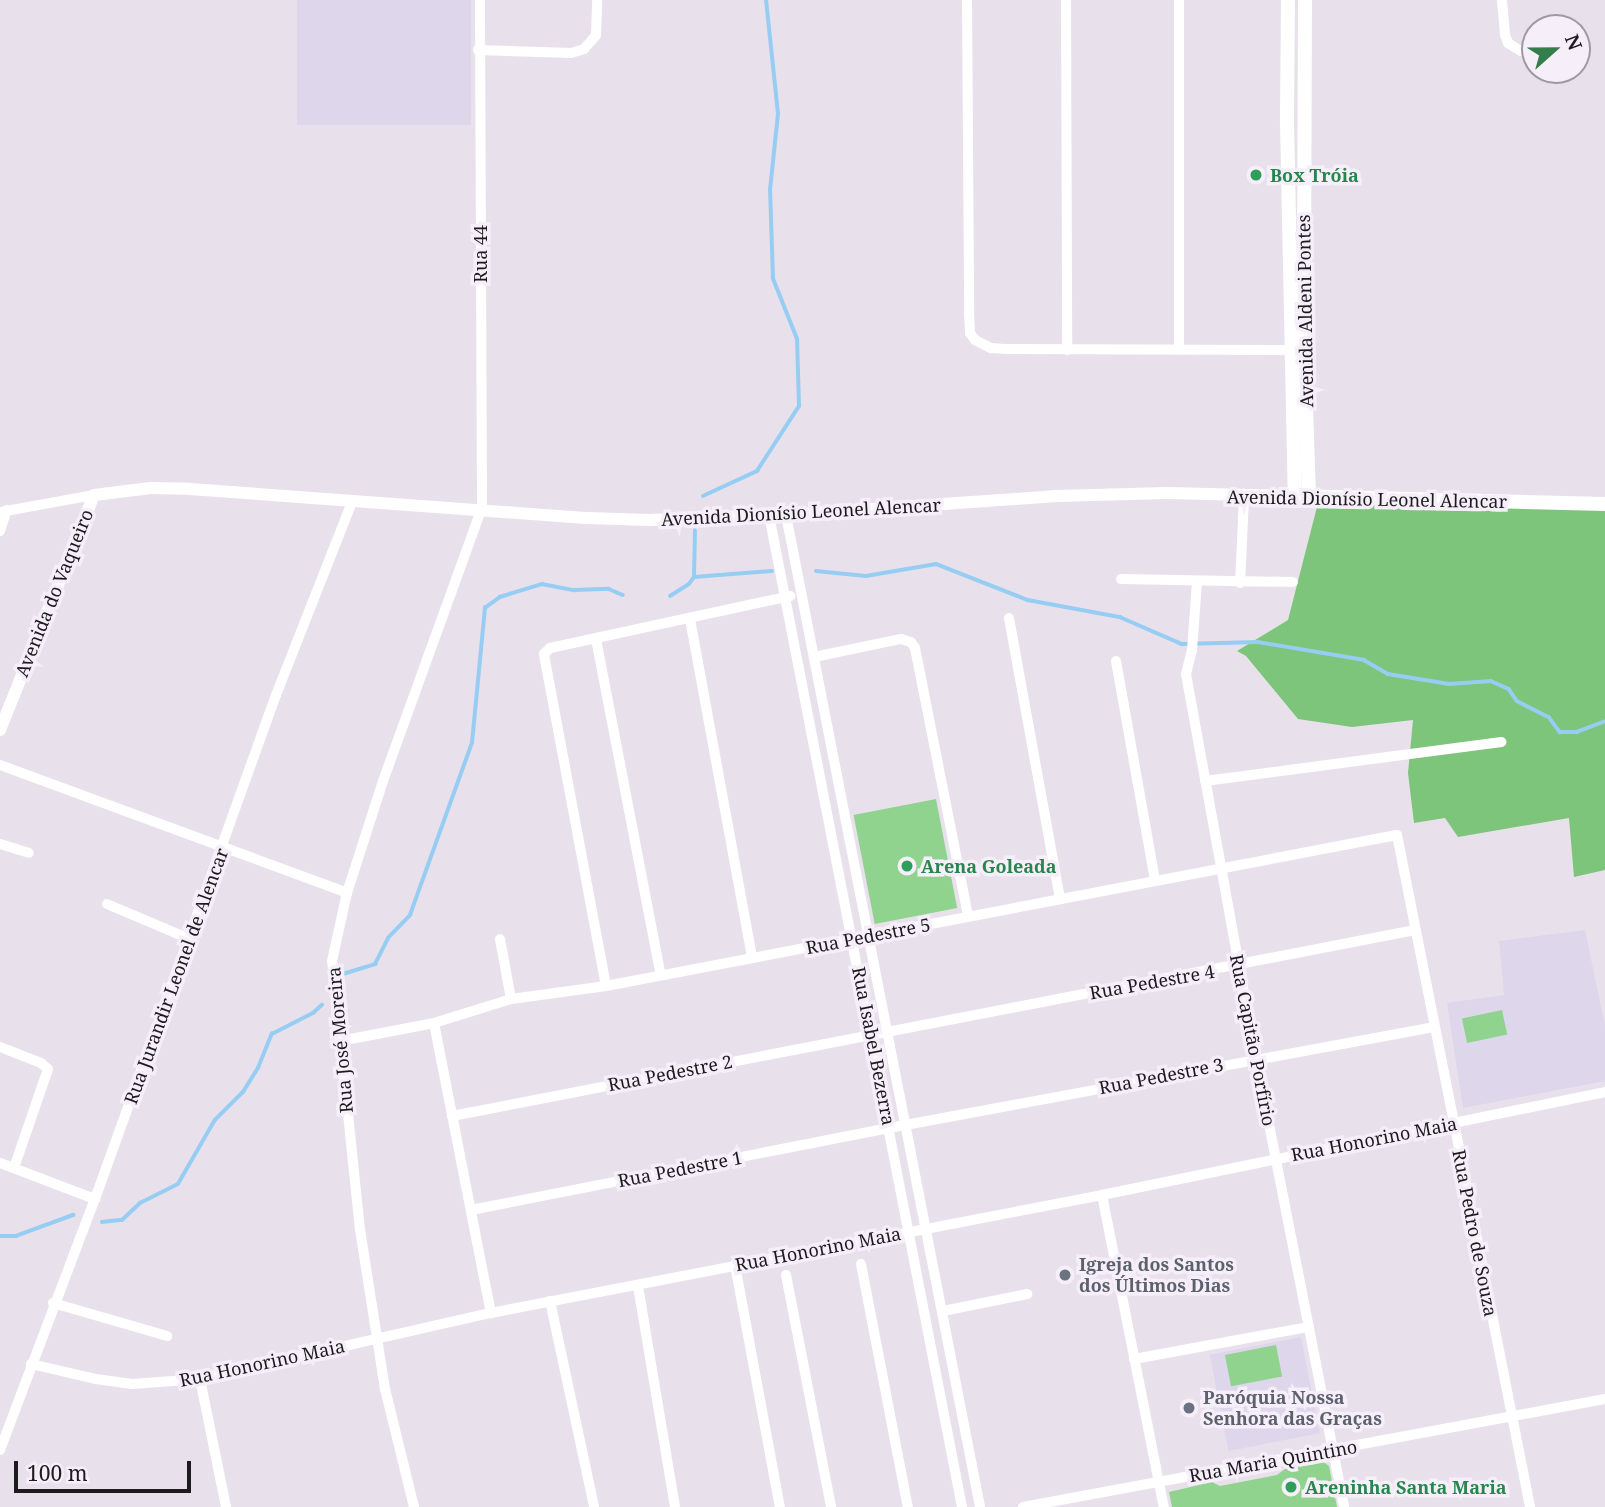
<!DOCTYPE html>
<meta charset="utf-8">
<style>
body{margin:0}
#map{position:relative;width:1605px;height:1507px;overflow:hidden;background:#e8e1ec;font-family:"Noto Serif",serif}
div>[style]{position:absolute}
.education>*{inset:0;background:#ded6eb;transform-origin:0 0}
.green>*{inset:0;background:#90d38e;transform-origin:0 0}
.forest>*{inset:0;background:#7cc57a}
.stream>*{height:3.5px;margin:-1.75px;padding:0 1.75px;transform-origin:1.75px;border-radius:1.75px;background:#97cdf3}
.minor>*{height:10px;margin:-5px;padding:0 5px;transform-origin:5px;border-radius:5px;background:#fff}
.tertiary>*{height:12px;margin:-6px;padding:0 6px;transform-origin:6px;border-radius:6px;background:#fff}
.secondary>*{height:14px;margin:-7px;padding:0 7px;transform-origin:7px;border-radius:7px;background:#fff}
.dots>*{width:19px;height:19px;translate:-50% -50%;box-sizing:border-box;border:4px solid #f6eef9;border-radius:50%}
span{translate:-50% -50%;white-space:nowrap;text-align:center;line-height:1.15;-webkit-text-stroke:7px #f6eef9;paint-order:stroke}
.leisure-label{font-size:18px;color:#27864d;font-weight:700}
.left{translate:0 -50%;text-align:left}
.street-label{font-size:18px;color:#1d1b1e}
.worship-label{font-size:18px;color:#5b616d;font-weight:700}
.north{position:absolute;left:1521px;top:14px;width:70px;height:70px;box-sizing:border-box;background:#f6eef9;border:2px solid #9f9aa1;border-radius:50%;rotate:69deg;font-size:19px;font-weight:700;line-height:28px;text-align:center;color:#1d1b1e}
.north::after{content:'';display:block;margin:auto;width:24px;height:32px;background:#347e4c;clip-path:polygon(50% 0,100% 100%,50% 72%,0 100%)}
.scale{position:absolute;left:14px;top:1461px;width:177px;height:32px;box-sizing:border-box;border:4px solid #1d1b1e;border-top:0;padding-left:9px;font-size:21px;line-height:24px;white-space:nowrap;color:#1d1b1e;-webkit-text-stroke:5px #f6eef9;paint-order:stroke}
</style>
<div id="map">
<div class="education">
<i style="left:297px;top:0;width:174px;height:125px"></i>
<i style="clip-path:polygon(1585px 930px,1605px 1026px,1605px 1081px,1463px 1108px,1447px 1003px,1504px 995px,1499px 941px)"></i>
<i style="left:1301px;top:1337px;width:98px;height:93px;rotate:79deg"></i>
</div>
<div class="green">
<i style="left:936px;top:799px;width:111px;height:84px;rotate:79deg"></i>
<i style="left:1502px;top:1010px;width:25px;height:41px;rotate:78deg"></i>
<i style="left:1276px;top:1345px;width:32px;height:52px;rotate:79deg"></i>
<i style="clip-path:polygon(1322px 1461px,1329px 1466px,1337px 1507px,1172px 1507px,1169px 1492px,1212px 1482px,1220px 1486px,1277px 1475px,1285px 1469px)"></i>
</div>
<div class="forest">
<i style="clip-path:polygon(1318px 503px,1605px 509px,1605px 870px,1574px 877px,1569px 818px,1458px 837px,1445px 818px,1414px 823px,1408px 773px,1413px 720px,1352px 727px,1298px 719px,1246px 656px,1237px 651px,1288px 620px)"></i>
</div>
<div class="stream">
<i style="left:703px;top:496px;width:60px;rotate:-24.8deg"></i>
<i style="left:757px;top:471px;width:77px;rotate:-57.1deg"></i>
<i style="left:799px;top:406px;width:67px;rotate:-91.7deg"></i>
<i style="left:797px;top:339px;width:65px;rotate:-111.8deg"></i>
<i style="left:773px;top:279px;width:89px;rotate:-91.9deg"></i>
<i style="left:770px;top:190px;width:76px;rotate:-84deg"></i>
<i style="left:778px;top:114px;width:115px;rotate:-96deg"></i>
<i style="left:816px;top:571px;width:50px;rotate:5.7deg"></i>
<i style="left:866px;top:576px;width:71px;rotate:-9.7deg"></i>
<i style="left:936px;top:564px;width:99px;rotate:21.4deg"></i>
<i style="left:1028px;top:600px;width:94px;rotate:10.5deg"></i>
<i style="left:1120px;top:617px;width:68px;rotate:23.5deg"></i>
<i style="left:1182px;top:644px;width:76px;rotate:-1.5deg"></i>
<i style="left:1258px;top:642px;width:108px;rotate:9.6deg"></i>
<i style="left:1364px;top:660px;width:28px;rotate:30deg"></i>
<i style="left:1388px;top:674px;width:62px;rotate:9.3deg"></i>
<i style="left:1449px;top:684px;width:42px;rotate:-4.1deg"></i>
<i style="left:1491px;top:681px;width:20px;rotate:24deg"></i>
<i style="left:1509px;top:689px;width:14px;rotate:56deg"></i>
<i style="left:1517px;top:701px;width:36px;rotate:27deg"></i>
<i style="left:1549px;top:717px;width:19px;rotate:54deg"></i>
<i style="left:1560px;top:732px;width:17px"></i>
<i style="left:1577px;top:732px;width:30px;rotate:-21deg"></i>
<i style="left:694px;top:577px;width:78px;rotate:-4.4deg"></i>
<i style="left:670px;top:596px;width:22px;rotate:-32deg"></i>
<i style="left:689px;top:584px;width:9px;rotate:-54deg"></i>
<i style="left:694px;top:577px;width:46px;rotate:-88.8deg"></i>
<i style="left:337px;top:980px;width:8px;rotate:-45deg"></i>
<i style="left:343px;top:974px;width:34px;rotate:-17deg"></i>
<i style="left:375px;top:964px;width:29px;rotate:-63deg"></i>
<i style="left:388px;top:938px;width:32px;rotate:-46deg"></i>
<i style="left:410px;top:915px;width:183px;rotate:-70.2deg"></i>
<i style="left:472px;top:743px;width:136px;rotate:-84.5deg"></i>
<i style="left:485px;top:608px;width:19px;rotate:-36deg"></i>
<i style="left:500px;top:597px;width:44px;rotate:-17.2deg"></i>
<i style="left:542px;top:584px;width:33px;rotate:11deg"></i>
<i style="left:574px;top:590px;width:35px;rotate:-2deg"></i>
<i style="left:609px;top:589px;width:15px;rotate:23deg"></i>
<i style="left:102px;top:1222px;width:20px;rotate:-6deg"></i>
<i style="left:122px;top:1220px;width:25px;rotate:-43deg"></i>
<i style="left:140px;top:1203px;width:42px;rotate:-26.6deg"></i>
<i style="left:178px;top:1184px;width:74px;rotate:-60deg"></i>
<i style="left:215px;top:1120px;width:40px;rotate:-45deg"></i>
<i style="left:243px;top:1092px;width:28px;rotate:-58deg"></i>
<i style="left:258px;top:1068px;width:37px;rotate:-68deg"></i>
<i style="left:272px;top:1034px;width:46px;rotate:-27.1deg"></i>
<i style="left:313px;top:1013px;width:12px;rotate:-42deg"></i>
<i style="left:0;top:1236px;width:16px"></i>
<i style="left:16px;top:1236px;width:61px;rotate:-20.2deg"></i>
</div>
<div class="minor">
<i style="left:967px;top:0;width:313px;rotate:89.6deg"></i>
<i style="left:969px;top:313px;width:20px;rotate:87deg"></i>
<i style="left:970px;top:333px;width:9px;rotate:54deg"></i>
<i style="left:975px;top:340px;width:18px;rotate:27deg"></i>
<i style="left:991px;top:348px;width:16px;rotate:4deg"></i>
<i style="left:1007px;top:349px;width:291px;rotate:0.2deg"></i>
<i style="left:1066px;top:0;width:350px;rotate:89.8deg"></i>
<i style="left:1179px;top:0;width:348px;rotate:90deg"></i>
<i style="left:1502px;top:0;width:35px;rotate:85deg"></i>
<i style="left:1505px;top:35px;width:9px;rotate:69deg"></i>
<i style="left:1508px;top:43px;width:15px;rotate:32deg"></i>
<i style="left:1521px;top:51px;width:14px;rotate:4deg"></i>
<i style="left:478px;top:50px;width:93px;rotate:1.8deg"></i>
<i style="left:571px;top:53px;width:14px;rotate:-17deg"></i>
<i style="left:584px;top:49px;width:18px;rotate:-49deg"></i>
<i style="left:596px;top:35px;width:35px;rotate:-88deg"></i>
<i style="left:0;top:512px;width:96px;rotate:-10.3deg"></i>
<i style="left:769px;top:515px;width:1011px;rotate:78.99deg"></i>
<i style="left:786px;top:515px;width:1011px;rotate:78.93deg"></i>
<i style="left:0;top:531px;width:22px;rotate:-72deg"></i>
<i style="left:1121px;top:579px;width:172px;rotate:1deg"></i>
<i style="left:1197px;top:582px;width:68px;rotate:94.2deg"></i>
<i style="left:1192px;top:650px;width:25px;rotate:104deg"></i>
<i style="left:1186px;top:674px;width:390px;rotate:79.7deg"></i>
<i style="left:1256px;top:1058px;width:458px;rotate:78.9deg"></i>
<i style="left:1240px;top:583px;width:86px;rotate:-87.3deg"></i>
<i style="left:1009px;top:618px;width:286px;rotate:79.7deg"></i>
<i style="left:690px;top:619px;width:345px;rotate:79.6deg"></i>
<i style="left:596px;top:639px;width:342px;rotate:79.1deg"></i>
<i style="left:814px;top:657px;width:89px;rotate:-11.7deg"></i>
<i style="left:901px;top:639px;width:10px;rotate:17deg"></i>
<i style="left:911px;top:642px;width:7px;rotate:56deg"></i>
<i style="left:915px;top:648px;width:273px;rotate:78.8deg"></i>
<i style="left:1116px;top:661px;width:223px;rotate:79.9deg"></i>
<i style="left:0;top:765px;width:370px;rotate:20.2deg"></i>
<i style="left:1205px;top:781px;width:299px;rotate:-7.5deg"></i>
<i style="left:0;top:844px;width:30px;rotate:17deg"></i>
<i style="left:107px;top:904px;width:90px;rotate:22.9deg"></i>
<i style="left:500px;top:939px;width:61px;rotate:79.6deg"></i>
<i style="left:606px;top:986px;width:338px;rotate:-100.6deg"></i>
<i style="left:544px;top:654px;width:8px;rotate:-45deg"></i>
<i style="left:550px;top:648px;width:246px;rotate:-12.2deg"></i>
<i style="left:434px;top:1023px;width:296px;rotate:78.9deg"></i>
<i style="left:340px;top:1041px;width:96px;rotate:-10.8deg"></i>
<i style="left:434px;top:1023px;width:81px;rotate:-17.3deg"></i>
<i style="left:511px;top:999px;width:96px;rotate:-7.8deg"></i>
<i style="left:606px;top:986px;width:805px;rotate:-10.81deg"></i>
<i style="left:1397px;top:835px;width:685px;rotate:78.8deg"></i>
<i style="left:0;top:1047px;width:44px;rotate:21.3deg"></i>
<i style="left:41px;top:1063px;width:9px;rotate:41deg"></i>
<i style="left:48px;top:1069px;width:105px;rotate:109deg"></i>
<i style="left:452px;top:1116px;width:981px;rotate:-10.93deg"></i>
<i style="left:0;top:1163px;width:102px;rotate:20.8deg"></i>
<i style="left:1102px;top:1195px;width:318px;rotate:78.8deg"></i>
<i style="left:471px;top:1210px;width:426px;rotate:-11.1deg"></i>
<i style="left:889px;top:1128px;width:554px;rotate:-10.5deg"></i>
<i style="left:861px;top:1264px;width:248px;rotate:79.1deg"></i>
<i style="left:735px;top:1265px;width:246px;rotate:79.5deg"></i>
<i style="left:786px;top:1275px;width:236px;rotate:79deg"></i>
<i style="left:638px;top:1286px;width:224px;rotate:80.5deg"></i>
<i style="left:550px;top:1301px;width:211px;rotate:77.9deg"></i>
<i style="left:53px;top:1303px;width:119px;rotate:16.1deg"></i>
<i style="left:943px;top:1311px;width:86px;rotate:-11.4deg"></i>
<i style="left:1134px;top:1359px;width:178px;rotate:-10.4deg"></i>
<i style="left:31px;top:1364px;width:67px;rotate:13deg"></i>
<i style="left:96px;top:1379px;width:36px;rotate:8deg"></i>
<i style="left:132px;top:1384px;width:68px;rotate:-4.2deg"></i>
<i style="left:200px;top:1379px;width:298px;rotate:-12.8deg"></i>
<i style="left:491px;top:1313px;width:622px;rotate:-10.93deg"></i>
<i style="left:1102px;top:1195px;width:513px;rotate:-11.57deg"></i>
<i style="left:200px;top:1379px;width:131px;rotate:78.5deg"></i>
<i style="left:0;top:1450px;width:268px;rotate:-69.3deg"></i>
<i style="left:95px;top:1199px;width:536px;rotate:-70.25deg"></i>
<i style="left:276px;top:695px;width:207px;rotate:-68.5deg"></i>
<i style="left:414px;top:1507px;width:122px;rotate:-103.8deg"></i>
<i style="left:385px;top:1389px;width:161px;rotate:-98.9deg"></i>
<i style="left:360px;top:1230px;width:270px;rotate:-95.9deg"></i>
<i style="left:332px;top:961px;width:70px;rotate:-77.6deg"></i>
<i style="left:347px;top:893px;width:118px;rotate:-72.2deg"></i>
<i style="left:383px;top:781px;width:290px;rotate:-70.1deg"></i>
<i style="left:482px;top:508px;width:508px;rotate:-90.23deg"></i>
<i style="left:1023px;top:1507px;width:592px;rotate:-10.51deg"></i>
</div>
<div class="tertiary">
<i style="left:0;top:730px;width:253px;rotate:-68.2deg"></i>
<i style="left:94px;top:495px;width:57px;rotate:-7deg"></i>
<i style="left:151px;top:488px;width:39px;rotate:1deg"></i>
<i style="left:190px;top:489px;width:397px;rotate:4.2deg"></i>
<i style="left:586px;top:518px;width:63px;rotate:1.8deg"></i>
<i style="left:649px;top:520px;width:137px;rotate:-2.1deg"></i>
<i style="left:786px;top:515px;width:271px;rotate:-4deg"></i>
<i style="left:1056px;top:496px;width:111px;rotate:-1.5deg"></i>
<i style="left:1167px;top:493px;width:128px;rotate:1.3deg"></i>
</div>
<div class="secondary">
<i style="left:1288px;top:0;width:123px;rotate:90.5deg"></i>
<i style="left:1287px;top:123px;width:373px;rotate:88.8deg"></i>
<i style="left:1295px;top:496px;width:310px;rotate:1.5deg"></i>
<i style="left:1305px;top:0;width:351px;rotate:90.2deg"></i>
<i style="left:1304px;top:351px;width:146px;rotate:88deg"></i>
</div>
<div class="dots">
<i style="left:1256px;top:175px;background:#2e9e5b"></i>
<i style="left:907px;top:866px;background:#2e9e5b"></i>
<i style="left:1065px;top:1275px;background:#6b7280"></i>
<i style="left:1189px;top:1408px;background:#6b7280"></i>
<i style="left:1291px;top:1487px;background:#2e9e5b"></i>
</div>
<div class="leisure-label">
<span class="left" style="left:1270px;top:175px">Box Tróia</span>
<span class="left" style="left:921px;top:866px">Arena Goleada</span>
<span class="left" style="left:1305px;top:1487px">Areninha Santa Maria</span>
</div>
<div class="street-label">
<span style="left:480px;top:254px;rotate:-90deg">Rua 44</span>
<span style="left:1305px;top:311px;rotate:-91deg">Avenida Aldeni Pontes</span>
<span style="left:1367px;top:499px;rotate:1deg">Avenida Dionísio Leonel Alencar</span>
<span style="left:801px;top:512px;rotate:-3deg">Avenida Dionísio Leonel Alencar</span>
<span style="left:54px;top:593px;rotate:-68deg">Avenida do Vaqueiro</span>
<span style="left:868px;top:936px;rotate:-11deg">Rua Pedestre 5</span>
<span style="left:176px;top:976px;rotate:-70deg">Rua Jurandir Leonel de Alencar</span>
<span style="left:1152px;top:982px;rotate:-10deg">Rua Pedestre 4</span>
<span style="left:340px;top:1040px;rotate:-95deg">Rua José Moreira</span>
<span style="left:1253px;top:1040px;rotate:79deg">Rua Capitão Porfírio</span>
<span style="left:874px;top:1046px;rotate:79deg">Rua Isabel Bezerra</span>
<span style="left:670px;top:1073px;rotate:-11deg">Rua Pedestre 2</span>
<span style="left:1161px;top:1076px;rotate:-11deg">Rua Pedestre 3</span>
<span style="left:1374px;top:1139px;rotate:-11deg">Rua Honorino Maia</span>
<span style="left:680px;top:1169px;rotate:-11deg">Rua Pedestre 1</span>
<span style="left:1475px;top:1233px;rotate:79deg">Rua Pedro de Souza</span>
<span style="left:818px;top:1249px;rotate:-11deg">Rua Honorino Maia</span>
<span style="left:262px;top:1363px;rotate:-12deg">Rua Honorino Maia</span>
<span style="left:1273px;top:1461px;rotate:-10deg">Rua Maria Quintino</span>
</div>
<div class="worship-label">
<span class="left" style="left:1079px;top:1275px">Igreja dos Santos<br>dos Últimos Dias</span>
<span class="left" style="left:1203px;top:1408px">Paróquia Nossa<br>Senhora das Graças</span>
</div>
<div class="north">N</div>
<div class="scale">100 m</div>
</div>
